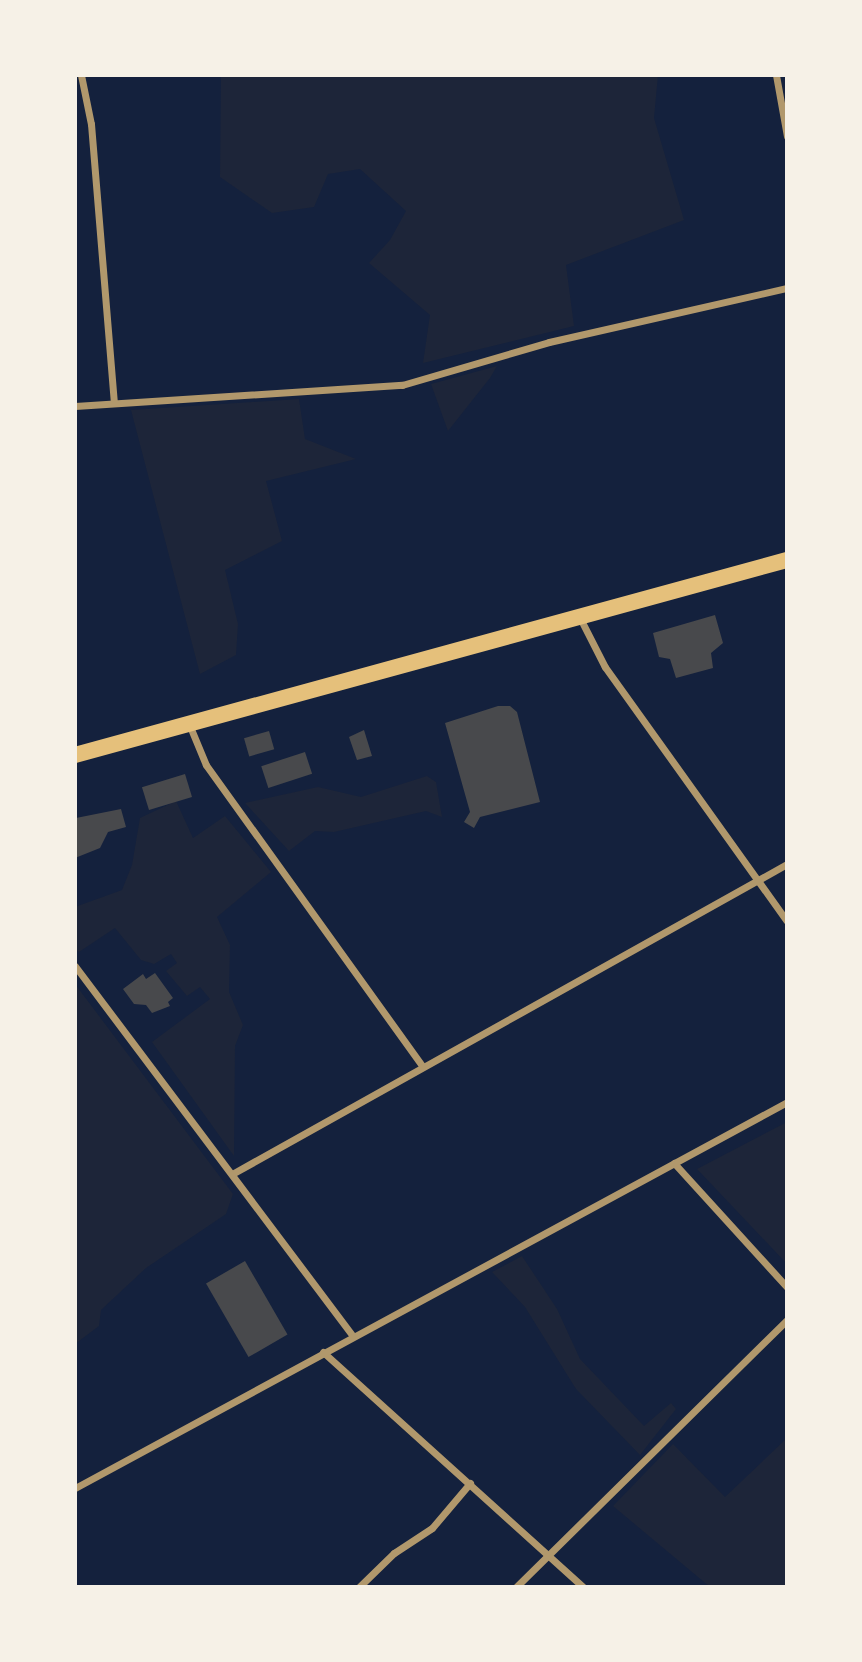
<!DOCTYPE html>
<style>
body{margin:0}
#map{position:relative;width:862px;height:1662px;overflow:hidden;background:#14213d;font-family:"Source Sans 3",sans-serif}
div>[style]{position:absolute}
.green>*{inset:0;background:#1d2539}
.building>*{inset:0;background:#48494c;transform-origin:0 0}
.minor>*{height:7px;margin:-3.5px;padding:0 3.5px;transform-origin:3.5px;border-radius:3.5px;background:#b1986c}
.primary>*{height:16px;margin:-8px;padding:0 8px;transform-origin:8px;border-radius:8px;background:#e5c07b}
span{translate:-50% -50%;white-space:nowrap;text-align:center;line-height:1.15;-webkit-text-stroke:7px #f6f1e7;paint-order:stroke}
.frame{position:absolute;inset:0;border:77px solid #f6f1e7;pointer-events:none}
</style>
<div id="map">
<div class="green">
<i style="clip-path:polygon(221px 75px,658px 75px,654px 118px,684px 220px,566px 265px,574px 326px,423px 363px,430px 315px,369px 263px,390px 240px,406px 211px,360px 169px,328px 174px,314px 207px,272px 213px,220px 177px)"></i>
<i style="clip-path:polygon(497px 366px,490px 378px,448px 431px,431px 384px)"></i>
<i style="clip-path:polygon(299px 399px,305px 439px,356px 459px,266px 481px,282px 541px,225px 570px,238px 624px,236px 655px,200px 674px,131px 410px)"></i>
<i style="clip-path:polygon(427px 776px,436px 782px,442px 817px,426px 811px,334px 832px,315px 831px,289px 851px,245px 803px,318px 787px,361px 797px)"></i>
<i style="clip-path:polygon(176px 801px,193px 838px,225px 816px,271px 872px,217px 917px,230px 945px,229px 992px,243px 1025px,235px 1046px,234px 1156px,152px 1042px,210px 999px,200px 987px,187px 996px,166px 971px,177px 963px,171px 954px,154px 964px,141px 960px,115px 928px,79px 952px,75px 948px,75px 907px,122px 890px,132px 865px,140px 818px)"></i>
<i style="clip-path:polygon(75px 984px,233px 1194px,226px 1214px,146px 1268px,101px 1310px,99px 1326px,75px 1344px)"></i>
<i style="clip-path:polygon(787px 1122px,787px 1264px,697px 1169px)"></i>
<i style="clip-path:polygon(522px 1256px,557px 1309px,580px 1359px,644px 1426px,671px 1403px,676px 1409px,640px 1455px,576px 1389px,525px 1307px,492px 1272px)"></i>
<i style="clip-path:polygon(787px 1438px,787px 1587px,710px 1587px,613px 1506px,673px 1444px,725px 1497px)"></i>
</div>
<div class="building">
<i style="clip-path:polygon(715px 615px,723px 643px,711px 653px,713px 668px,676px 678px,670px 659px,659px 657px,653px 633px)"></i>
<i style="clip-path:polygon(498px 706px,510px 706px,517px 712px,540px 802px,480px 817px,474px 828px,464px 822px,470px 812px,445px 723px)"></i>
<i style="clip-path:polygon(364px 730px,372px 756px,357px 760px,349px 737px)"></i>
<i style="left:269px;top:731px;width:19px;height:26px;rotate:74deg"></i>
<i style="left:305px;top:752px;width:23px;height:46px;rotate:72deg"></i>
<i style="left:185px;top:774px;width:24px;height:45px;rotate:73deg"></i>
<i style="clip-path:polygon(121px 809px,126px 827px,108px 832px,100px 848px,75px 858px,76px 818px)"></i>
<i style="clip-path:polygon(155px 973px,173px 998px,168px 1002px,170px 1006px,152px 1013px,146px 1005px,134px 1004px,123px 989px,143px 974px,146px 979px)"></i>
<i style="left:245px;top:1261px;width:85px;height:45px;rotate:60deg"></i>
</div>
<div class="minor">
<i style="left:81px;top:75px;width:50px;rotate:78.5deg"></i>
<i style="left:91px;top:124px;width:280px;rotate:85.3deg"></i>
<i style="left:776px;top:75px;width:62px;rotate:79.8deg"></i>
<i style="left:75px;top:406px;width:328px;rotate:-3.7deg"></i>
<i style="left:402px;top:385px;width:153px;rotate:-16.3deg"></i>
<i style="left:549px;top:342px;width:244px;rotate:-12.8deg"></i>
<i style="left:579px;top:616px;width:57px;rotate:63deg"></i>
<i style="left:605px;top:667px;width:312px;rotate:54.4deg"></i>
<i style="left:189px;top:724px;width:44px;rotate:67.5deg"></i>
<i style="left:206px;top:765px;width:370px;rotate:54.3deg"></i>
<i style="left:75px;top:966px;width:463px;rotate:53.1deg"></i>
<i style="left:674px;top:1163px;width:168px;rotate:47.7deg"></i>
<i style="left:232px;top:1174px;width:636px;rotate:-29.19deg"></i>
<i style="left:323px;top:1352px;width:350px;rotate:42.1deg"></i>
<i style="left:75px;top:1488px;width:810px;rotate:-28.46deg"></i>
<i style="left:359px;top:1587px;width:49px;rotate:-44.2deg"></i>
<i style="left:394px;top:1553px;width:45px;rotate:-33.3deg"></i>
<i style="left:432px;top:1528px;width:59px;rotate:-49.8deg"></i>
<i style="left:516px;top:1587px;width:380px;rotate:-44.6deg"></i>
</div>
<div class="primary">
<i style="left:75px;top:755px;width:738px;rotate:-15.32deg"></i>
</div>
<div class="frame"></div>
</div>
